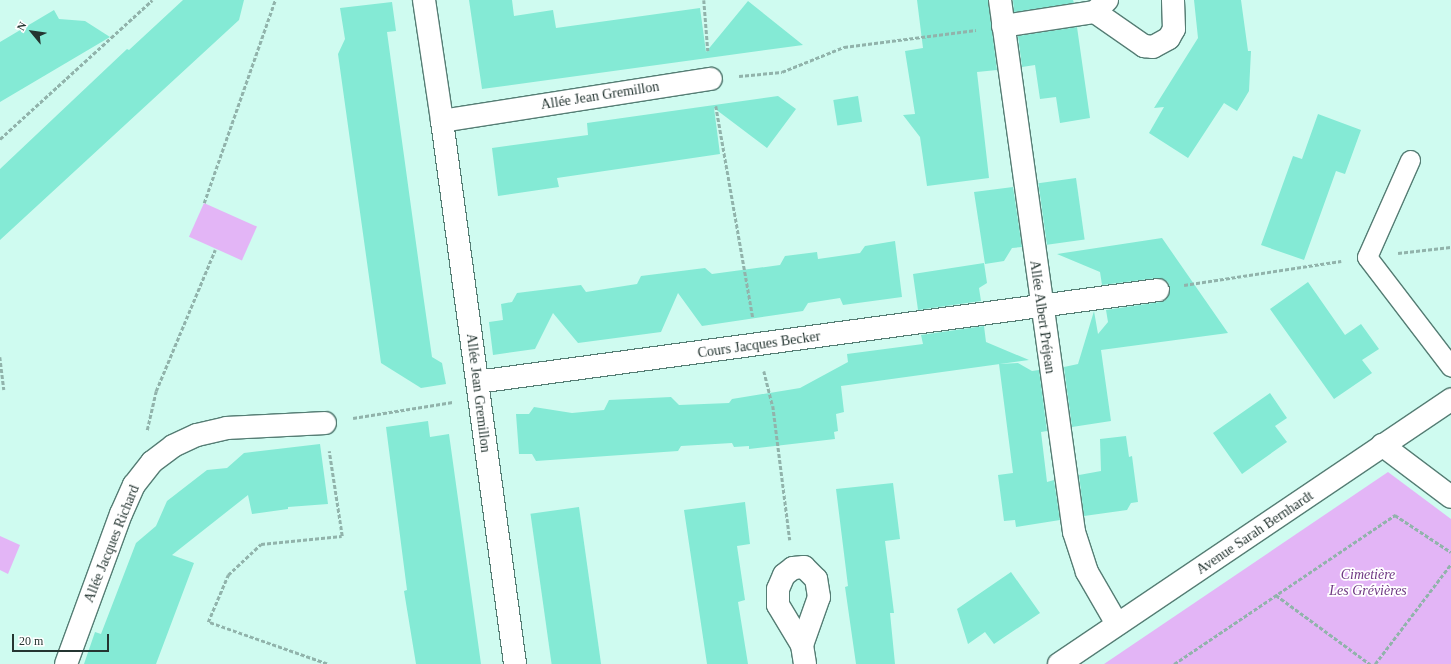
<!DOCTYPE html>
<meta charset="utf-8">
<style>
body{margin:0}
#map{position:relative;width:1451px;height:664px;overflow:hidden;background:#cffbf0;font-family:Georgia,serif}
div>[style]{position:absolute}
.green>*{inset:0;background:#e3b5f6;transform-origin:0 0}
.building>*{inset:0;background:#84ead5;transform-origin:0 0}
.path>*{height:2.5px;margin-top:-1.25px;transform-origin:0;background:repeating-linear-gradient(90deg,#91b3ab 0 4px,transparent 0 6px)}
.roads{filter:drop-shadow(1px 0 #557d74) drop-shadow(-1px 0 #557d74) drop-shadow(0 1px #557d74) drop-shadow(0 -1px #557d74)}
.service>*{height:19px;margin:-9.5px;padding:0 9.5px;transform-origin:9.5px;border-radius:9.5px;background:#fff}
.minor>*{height:22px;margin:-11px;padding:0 11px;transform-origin:11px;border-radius:11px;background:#fff}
span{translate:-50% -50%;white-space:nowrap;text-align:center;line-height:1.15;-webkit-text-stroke:3.5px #fff;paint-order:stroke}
.street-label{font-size:14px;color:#243531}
.park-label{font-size:14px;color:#6e3782;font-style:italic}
.north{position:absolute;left:12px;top:12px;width:40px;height:40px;-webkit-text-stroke:3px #fff;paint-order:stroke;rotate:299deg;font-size:11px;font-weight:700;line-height:16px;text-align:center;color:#243531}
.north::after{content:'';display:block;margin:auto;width:14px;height:18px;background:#243531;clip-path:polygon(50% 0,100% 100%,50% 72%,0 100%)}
.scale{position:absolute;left:12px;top:634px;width:97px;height:18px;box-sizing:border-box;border:2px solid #243531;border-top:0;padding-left:5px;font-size:12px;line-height:14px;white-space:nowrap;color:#243531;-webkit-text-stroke:3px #fff;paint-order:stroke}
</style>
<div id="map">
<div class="green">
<i style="left:204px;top:203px;width:58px;height:37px;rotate:24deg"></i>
<i style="clip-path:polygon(1388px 472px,1451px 519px,1451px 664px,1104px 664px)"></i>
<i style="clip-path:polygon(0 536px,20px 545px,8px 574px,0 570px)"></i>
</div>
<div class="building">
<i style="clip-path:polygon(183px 0,244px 0,239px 20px,0 240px,0 169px,127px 49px,129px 50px)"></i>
<i style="clip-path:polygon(469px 0,512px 0,514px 16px,553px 10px,556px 28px,700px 8px,706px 52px,748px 1px,803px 45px,482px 89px)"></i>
<i style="clip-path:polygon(917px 0,988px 0,997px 70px,977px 72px,989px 178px,927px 186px,920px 137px,903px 115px,915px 114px,905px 51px,923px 48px)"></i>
<i style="clip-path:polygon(1013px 0,1073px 0,1074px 3px,1014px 12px)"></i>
<i style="clip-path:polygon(1194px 0,1241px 0,1248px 51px,1251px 51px,1249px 91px,1237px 111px,1224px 103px,1188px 158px,1149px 133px,1164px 107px,1154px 108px,1198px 38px)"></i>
<i style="clip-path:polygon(392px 2px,396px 31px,387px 32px,423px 294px,432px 357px,442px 363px,446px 384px,421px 388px,381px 363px,338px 54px,345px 39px,340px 8px)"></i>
<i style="clip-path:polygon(54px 10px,59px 19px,85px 21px,110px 37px,0 102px,0 42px)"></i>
<i style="clip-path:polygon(1077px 27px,1090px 118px,1060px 123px,1056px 97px,1040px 99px,1035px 65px,1022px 67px,1018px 36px)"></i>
<i style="clip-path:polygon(778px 96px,796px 109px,767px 148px,714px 108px,720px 154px,557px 178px,559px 187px,498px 196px,492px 148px,588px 135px,587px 123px)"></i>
<i style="left:858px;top:96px;width:26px;height:25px;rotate:81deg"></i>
<i style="clip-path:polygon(1318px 114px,1361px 130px,1345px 174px,1336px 171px,1304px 260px,1261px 245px,1293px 156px,1302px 159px)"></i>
<i style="left:1076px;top:178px;width:62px;height:38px;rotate:82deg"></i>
<i style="clip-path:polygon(1013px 187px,1022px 247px,1012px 248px,1004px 261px,985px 264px,974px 192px)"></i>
<i style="clip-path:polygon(1162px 238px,1228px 333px,1101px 350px,1111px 421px,1072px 427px,1064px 367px,1078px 364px,1094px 311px,1098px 334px,1108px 322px,1106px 310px,1160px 302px,1166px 300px,1170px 289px,1168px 282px,1157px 278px,1102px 285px,1100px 272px,1057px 254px)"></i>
<i style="clip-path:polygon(895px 241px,902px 297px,843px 305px,840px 298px,808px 303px,803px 311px,702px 326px,678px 293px,661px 332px,578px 343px,553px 313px,535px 349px,493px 355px,489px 322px,503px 320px,501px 304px,512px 302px,517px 293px,581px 285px,586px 292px,637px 284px,641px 276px,705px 268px,712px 274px,780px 265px,785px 256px,817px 252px,818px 259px,860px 253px,865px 246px)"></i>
<i style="clip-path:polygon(984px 263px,987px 283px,979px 288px,981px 301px,918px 310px,913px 274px)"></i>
<i style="clip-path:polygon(1308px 282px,1345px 335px,1361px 324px,1379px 349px,1362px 360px,1372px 373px,1334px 399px,1270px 309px)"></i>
<i style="clip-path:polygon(984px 326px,986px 342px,1029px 360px,841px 386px,844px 412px,836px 414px,838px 431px,834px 432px,835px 439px,749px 449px,749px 446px,734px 447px,732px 443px,681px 446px,678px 451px,536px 461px,532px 454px,519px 454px,516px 414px,529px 414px,534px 407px,572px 413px,604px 410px,609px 400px,671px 397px,679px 405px,729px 403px,732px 399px,800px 388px,848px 362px,847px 354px,923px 344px,921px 335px)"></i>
<i style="clip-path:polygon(1018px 363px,1032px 371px,1039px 370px,1047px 431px,1041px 432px,1047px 482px,1054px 480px,1060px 520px,1016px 527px,1015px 520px,1004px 521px,998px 475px,1013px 473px,999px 364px)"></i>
<i style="clip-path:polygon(1270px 393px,1287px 418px,1275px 426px,1287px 442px,1242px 474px,1213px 433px)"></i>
<i style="clip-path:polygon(428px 421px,430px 437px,449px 434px,481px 664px,416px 664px,404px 591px,407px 590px,386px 427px)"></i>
<i style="clip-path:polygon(1126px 436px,1129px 457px,1132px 456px,1138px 502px,1131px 503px,1127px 510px,1084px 516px,1079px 475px,1101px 471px,1100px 439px)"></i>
<i style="clip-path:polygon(320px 444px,328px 504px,288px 507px,288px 509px,252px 514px,248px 495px,172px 555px,194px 563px,156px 664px,84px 664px,95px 632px,101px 634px,136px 543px,156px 526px,167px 501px,207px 470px,227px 468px,244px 453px)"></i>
<i style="clip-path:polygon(893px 483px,900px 539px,885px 541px,894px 613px,890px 613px,895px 664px,856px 664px,845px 587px,848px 586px,836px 489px)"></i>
<i style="clip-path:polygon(745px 502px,750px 544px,737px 546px,745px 600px,738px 602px,748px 664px,707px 664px,684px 510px)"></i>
<i style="left:579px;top:507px;width:159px;height:49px;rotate:82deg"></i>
<i style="clip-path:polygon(1011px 572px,1040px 613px,994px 644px,985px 632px,968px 644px,957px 609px)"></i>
</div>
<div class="path">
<i style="left:704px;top:0;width:51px;rotate:85.5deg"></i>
<i style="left:739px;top:76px;width:43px;rotate:-5.3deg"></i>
<i style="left:782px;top:72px;width:67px;rotate:-22deg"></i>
<i style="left:844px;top:47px;width:133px;rotate:-7.3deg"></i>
<i style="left:716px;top:106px;width:215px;rotate:80.1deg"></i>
<i style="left:0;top:139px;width:206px;rotate:-42.4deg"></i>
<i style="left:204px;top:203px;width:215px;rotate:-70.7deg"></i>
<i style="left:1398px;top:253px;width:53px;rotate:-6.5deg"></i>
<i style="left:1184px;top:285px;width:159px;rotate:-8.7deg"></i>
<i style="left:0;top:357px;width:33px;rotate:83deg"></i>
<i style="left:764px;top:371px;width:36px;rotate:76deg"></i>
<i style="left:773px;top:406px;width:135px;rotate:82.8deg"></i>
<i style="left:353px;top:418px;width:101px;rotate:-9.1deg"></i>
<i style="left:147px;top:430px;width:40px;rotate:-77deg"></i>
<i style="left:156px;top:391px;width:153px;rotate:-67.3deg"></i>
<i style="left:1276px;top:595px;width:117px;rotate:36.3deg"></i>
<i style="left:327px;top:664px;width:126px;rotate:-160.6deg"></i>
<i style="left:208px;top:622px;width:51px;rotate:-66.9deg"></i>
<i style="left:228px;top:575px;width:45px;rotate:-43.2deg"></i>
<i style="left:261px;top:544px;width:81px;rotate:-5.6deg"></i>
<i style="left:342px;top:536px;width:86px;rotate:-98.7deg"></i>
<i style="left:1174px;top:664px;width:267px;rotate:-34deg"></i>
<i style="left:1395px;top:515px;width:67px;rotate:33.5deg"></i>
<i style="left:1375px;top:664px;width:126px;rotate:-52.8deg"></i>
</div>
<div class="roads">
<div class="service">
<i style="left:1410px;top:160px;width:106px;rotate:113.9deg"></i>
<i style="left:1367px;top:257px;width:138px;rotate:52.6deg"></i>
</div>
<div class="minor">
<i style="left:424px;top:0;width:122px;rotate:81.5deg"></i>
<i style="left:442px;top:121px;width:548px;rotate:82.34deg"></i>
<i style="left:1000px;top:0;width:537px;rotate:82.08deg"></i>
<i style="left:1074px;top:532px;width:42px;rotate:72deg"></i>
<i style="left:1087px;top:572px;width:60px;rotate:60deg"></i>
<i style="left:1107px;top:0;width:17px;rotate:135deg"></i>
<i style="left:1095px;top:12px;width:60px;rotate:34.8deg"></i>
<i style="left:1144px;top:46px;width:9px;rotate:6deg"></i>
<i style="left:1153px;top:47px;width:18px;rotate:-29deg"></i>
<i style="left:1169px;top:38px;width:10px;rotate:-61deg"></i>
<i style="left:1174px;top:29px;width:29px;rotate:-92deg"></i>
<i style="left:1003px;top:26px;width:93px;rotate:-8.7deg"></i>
<i style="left:442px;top:121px;width:272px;rotate:-8.9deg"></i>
<i style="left:477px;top:382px;width:687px;rotate:-7.69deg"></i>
<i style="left:1382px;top:445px;width:86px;rotate:37deg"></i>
<i style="left:802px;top:645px;width:51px;rotate:-70.5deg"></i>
<i style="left:819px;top:597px;width:18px;rotate:-99deg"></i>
<i style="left:816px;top:579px;width:17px;rotate:-135deg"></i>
<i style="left:804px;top:567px;width:11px;rotate:175deg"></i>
<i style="left:793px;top:568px;width:11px;rotate:142deg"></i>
<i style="left:784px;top:575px;width:15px;rotate:113deg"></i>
<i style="left:778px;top:589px;width:16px;rotate:90deg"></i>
<i style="left:778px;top:605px;width:47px;rotate:59deg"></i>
<i style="left:802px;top:645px;width:19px;rotate:81deg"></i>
<i style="left:66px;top:664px;width:160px;rotate:-69.9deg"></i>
<i style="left:121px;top:514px;width:32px;rotate:-66deg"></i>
<i style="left:134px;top:485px;width:29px;rotate:-52deg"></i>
<i style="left:152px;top:462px;width:26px;rotate:-37deg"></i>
<i style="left:173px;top:446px;width:26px;rotate:-25deg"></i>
<i style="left:197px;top:435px;width:31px;rotate:-13deg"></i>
<i style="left:227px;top:428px;width:98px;rotate:-2.9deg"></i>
<i style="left:1059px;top:664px;width:473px;rotate:-34deg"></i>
</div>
</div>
<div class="street-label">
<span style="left:600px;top:96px;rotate:-9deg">Allée Jean Gremillon</span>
<span style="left:1042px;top:317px;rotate:82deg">Allée Albert Préjean</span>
<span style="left:759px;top:345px;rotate:-8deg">Cours Jacques Becker</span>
<span style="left:478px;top:393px;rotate:83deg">Allée Jean Gremillon</span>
<span style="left:1255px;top:533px;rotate:-34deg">Avenue Sarah Bernhardt</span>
<span style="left:112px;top:544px;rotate:-68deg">Allée Jacques Richard</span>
</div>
<div class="park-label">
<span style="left:1368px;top:583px">Cimetière<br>Les Grévières</span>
</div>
<div class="north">N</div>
<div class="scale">20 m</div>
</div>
